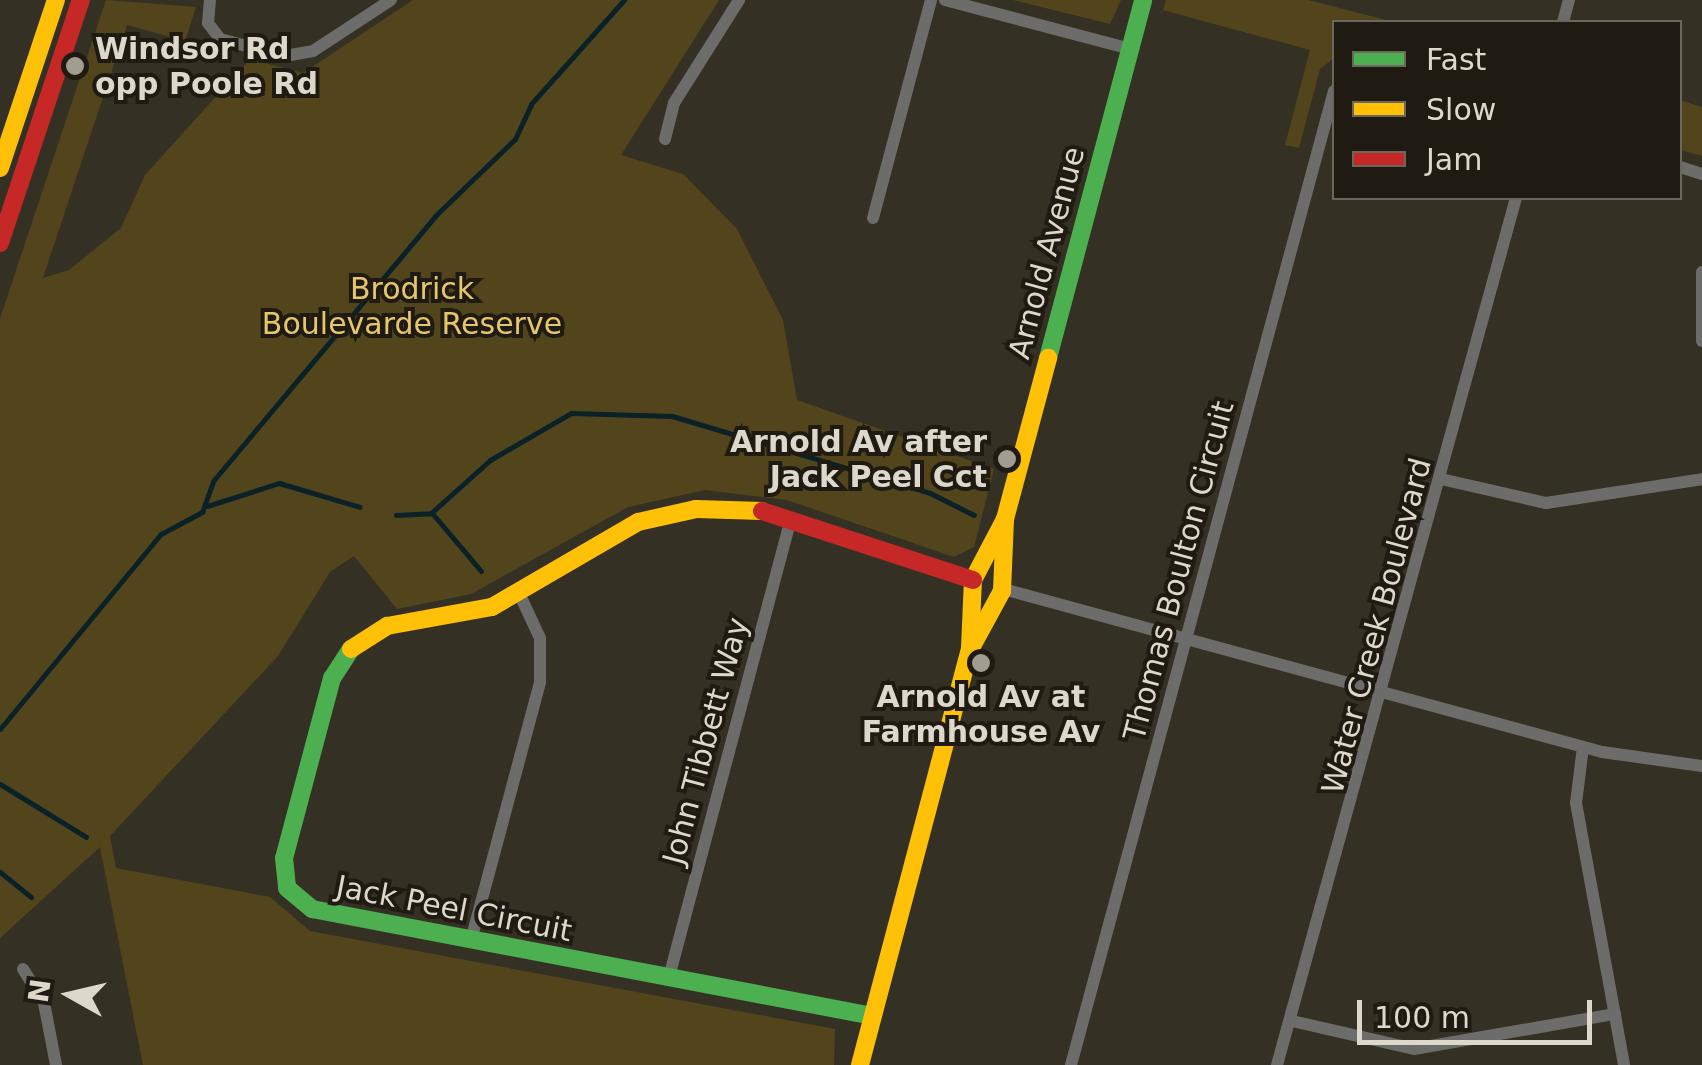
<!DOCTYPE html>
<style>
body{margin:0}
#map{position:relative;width:1702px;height:1065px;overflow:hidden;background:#353024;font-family:"DejaVu Sans",sans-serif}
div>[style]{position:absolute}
.green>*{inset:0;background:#52451c}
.stream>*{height:5px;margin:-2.5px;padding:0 2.5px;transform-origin:2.5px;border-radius:2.5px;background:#0b2128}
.street>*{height:12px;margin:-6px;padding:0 6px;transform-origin:6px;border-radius:6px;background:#6c6d6b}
.fast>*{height:18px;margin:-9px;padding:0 9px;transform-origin:9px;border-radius:9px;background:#4caf50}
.slow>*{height:18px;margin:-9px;padding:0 9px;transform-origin:9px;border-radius:9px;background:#ffc107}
.jam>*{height:18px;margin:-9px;padding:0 9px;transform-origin:9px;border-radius:9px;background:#c62828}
.dots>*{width:28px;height:28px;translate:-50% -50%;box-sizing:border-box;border:5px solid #1f1b12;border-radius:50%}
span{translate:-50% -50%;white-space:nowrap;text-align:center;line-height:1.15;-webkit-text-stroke:8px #1f1b12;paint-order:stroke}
.poi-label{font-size:30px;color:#ddd8cb;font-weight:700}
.left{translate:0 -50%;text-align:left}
.right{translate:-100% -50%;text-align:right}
.street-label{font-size:30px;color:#ddd8cb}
.park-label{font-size:30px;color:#e6c66b}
.legend{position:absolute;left:1332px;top:20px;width:350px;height:180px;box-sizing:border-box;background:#1f1b12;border:2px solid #6b675c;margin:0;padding:12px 18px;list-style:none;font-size:30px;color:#ddd8cb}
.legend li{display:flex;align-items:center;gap:20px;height:50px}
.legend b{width:50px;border:2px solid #6b675c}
.north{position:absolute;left:20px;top:945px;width:100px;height:100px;-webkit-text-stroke:8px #1f1b12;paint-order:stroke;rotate:278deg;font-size:28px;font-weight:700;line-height:40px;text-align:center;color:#ddd8cb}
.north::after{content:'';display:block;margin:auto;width:35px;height:45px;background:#ddd8cb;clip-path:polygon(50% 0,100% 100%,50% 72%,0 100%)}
.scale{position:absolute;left:1357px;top:1000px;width:235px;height:45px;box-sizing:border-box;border:5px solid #ddd8cb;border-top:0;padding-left:12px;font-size:30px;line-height:35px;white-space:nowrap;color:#ddd8cb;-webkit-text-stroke:8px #1f1b12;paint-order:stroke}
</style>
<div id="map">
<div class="green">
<i style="clip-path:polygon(106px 0,196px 7px,185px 41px,127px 25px,43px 278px,69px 270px,121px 228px,145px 175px,250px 59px,303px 73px,413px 0,719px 0,621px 155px,683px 174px,737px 229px,783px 320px,797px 400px,994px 469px,974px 547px,954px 557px,787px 500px,705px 490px,628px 507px,471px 594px,397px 609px,354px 556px,330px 572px,278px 656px,110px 836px,116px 868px,270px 897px,310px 931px,835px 1029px,834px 1065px,143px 1065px,100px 847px,0 938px,0 319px)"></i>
<i style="clip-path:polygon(1013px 0,1121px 0,1110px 24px)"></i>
<i style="clip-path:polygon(1166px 0,1308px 0,1394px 22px,1334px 22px,1334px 58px,1320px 69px,1299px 148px,1285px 145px,1310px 50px,1163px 10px)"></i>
<i style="clip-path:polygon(1680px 100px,1702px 107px,1702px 156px,1680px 150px)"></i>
</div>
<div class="stream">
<i style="left:207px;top:506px;width:76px;rotate:-17.7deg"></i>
<i style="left:279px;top:483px;width:84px;rotate:16.5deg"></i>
<i style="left:432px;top:513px;width:76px;rotate:49.8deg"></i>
<i style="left:396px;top:515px;width:35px;rotate:-3deg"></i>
<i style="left:431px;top:513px;width:79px;rotate:-41.9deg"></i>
<i style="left:490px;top:460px;width:94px;rotate:-30.1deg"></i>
<i style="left:571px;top:413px;width:101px;rotate:1.7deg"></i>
<i style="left:672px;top:416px;width:269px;rotate:16.6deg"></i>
<i style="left:930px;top:493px;width:49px;rotate:26.6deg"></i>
<i style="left:0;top:729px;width:253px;rotate:-50.5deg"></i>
<i style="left:161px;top:534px;width:47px;rotate:-28.2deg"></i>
<i style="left:202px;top:512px;width:33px;rotate:-70deg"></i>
<i style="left:213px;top:481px;width:346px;rotate:-50deg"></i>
<i style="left:435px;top:216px;width:111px;rotate:-43.9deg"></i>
<i style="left:515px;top:139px;width:38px;rotate:-65deg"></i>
<i style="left:531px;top:104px;width:140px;rotate:-48.2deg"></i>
<i style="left:0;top:784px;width:101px;rotate:31.6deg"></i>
<i style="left:0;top:872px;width:40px;rotate:39deg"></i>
</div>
<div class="street">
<i style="left:210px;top:0;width:23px;rotate:95deg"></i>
<i style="left:208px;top:23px;width:20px;rotate:53deg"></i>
<i style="left:220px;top:39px;width:67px;rotate:14.7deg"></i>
<i style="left:285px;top:56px;width:28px;rotate:-10deg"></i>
<i style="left:313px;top:51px;width:93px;rotate:-33.2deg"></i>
<i style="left:945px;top:0;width:191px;rotate:14.8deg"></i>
<i style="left:1563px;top:22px;width:23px;rotate:-75deg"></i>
<i style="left:665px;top:139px;width:37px;rotate:-76deg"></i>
<i style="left:674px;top:103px;width:122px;rotate:-57.7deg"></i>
<i style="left:1680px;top:167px;width:23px;rotate:18deg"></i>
<i style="left:873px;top:218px;width:226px;rotate:-75.1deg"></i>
<i style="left:1702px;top:272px;width:69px;rotate:90deg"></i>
<i style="left:1441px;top:479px;width:108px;rotate:12.9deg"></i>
<i style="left:1546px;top:503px;width:158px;rotate:-8.7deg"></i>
<i style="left:1003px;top:589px;width:621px;rotate:15.22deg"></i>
<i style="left:1602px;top:752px;width:101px;rotate:8deg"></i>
<i style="left:1583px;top:747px;width:56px;rotate:97.1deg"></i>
<i style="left:1576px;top:803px;width:266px;rotate:79.6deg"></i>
<i style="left:471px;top:940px;width:267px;rotate:-75deg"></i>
<i style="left:540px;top:682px;width:44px;rotate:-90deg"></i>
<i style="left:540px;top:638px;width:52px;rotate:-115.1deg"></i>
<i style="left:23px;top:969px;width:40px;rotate:58deg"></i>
<i style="left:44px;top:1003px;width:63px;rotate:79deg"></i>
<i style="left:669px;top:977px;width:475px;rotate:-75.1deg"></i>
<i style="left:1292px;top:1021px;width:125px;rotate:12.9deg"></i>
<i style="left:1414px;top:1049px;width:204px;rotate:-9.9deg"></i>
<i style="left:1071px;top:1065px;width:1009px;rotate:-74.89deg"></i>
<i style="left:1277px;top:1065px;width:899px;rotate:-74.59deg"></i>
</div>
<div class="fast">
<i style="left:1048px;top:358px;width:370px;rotate:-75.1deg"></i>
<i style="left:351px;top:649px;width:35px;rotate:123deg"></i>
<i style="left:332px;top:678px;width:186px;rotate:104.9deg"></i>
<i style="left:284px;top:858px;width:30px;rotate:84deg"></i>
<i style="left:287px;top:888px;width:33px;rotate:40deg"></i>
<i style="left:312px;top:909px;width:571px;rotate:10.8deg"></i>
</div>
<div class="slow">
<i style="left:0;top:168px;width:177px;rotate:-71.6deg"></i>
<i style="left:971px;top:648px;width:65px;rotate:-61.5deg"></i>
<i style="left:1002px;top:591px;width:72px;rotate:-87.6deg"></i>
<i style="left:351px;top:649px;width:43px;rotate:-32.6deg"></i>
<i style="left:387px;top:626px;width:107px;rotate:-10.3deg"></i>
<i style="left:492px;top:607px;width:169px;rotate:-30.2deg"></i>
<i style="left:638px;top:522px;width:59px;rotate:-12.6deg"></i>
<i style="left:696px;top:509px;width:66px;rotate:1.7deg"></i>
<i style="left:860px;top:1065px;width:431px;rotate:-75.2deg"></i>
<i style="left:970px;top:648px;width:68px;rotate:-87.5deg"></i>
<i style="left:973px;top:580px;width:69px;rotate:-62.3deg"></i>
<i style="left:1005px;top:519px;width:167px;rotate:-75deg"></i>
</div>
<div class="jam">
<i style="left:0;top:243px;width:256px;rotate:-71.6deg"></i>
<i style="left:762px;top:511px;width:222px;rotate:18.1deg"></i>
</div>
<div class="dots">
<i style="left:75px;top:66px;background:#a29d91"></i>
<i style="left:1007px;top:459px;background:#a29d91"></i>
<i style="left:981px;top:663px;background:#a29d91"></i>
</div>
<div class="poi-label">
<span class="left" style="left:95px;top:66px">Windsor Rd<br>opp Poole Rd</span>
<span class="right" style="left:987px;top:459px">Arnold Av after<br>Jack Peel Cct</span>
<span style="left:981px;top:714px">Arnold Av at<br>Farmhouse Av</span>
</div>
<div class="street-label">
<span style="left:1047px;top:253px;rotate:-75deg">Arnold Avenue</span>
<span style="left:1179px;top:571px;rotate:-75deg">Thomas Boulton Circuit</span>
<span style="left:1377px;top:626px;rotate:-75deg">Water Creek Boulevard</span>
<span style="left:706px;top:741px;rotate:-75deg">John Tibbett Way</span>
<span style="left:454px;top:909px;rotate:11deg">Jack Peel Circuit</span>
</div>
<div class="park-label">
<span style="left:412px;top:306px">Brodrick<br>Boulevarde Reserve</span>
</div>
<ul class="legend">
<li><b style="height:12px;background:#4caf50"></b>Fast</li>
<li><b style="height:12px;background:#ffc107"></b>Slow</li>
<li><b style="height:12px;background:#c62828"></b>Jam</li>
</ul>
<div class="north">N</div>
<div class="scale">100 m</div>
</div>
